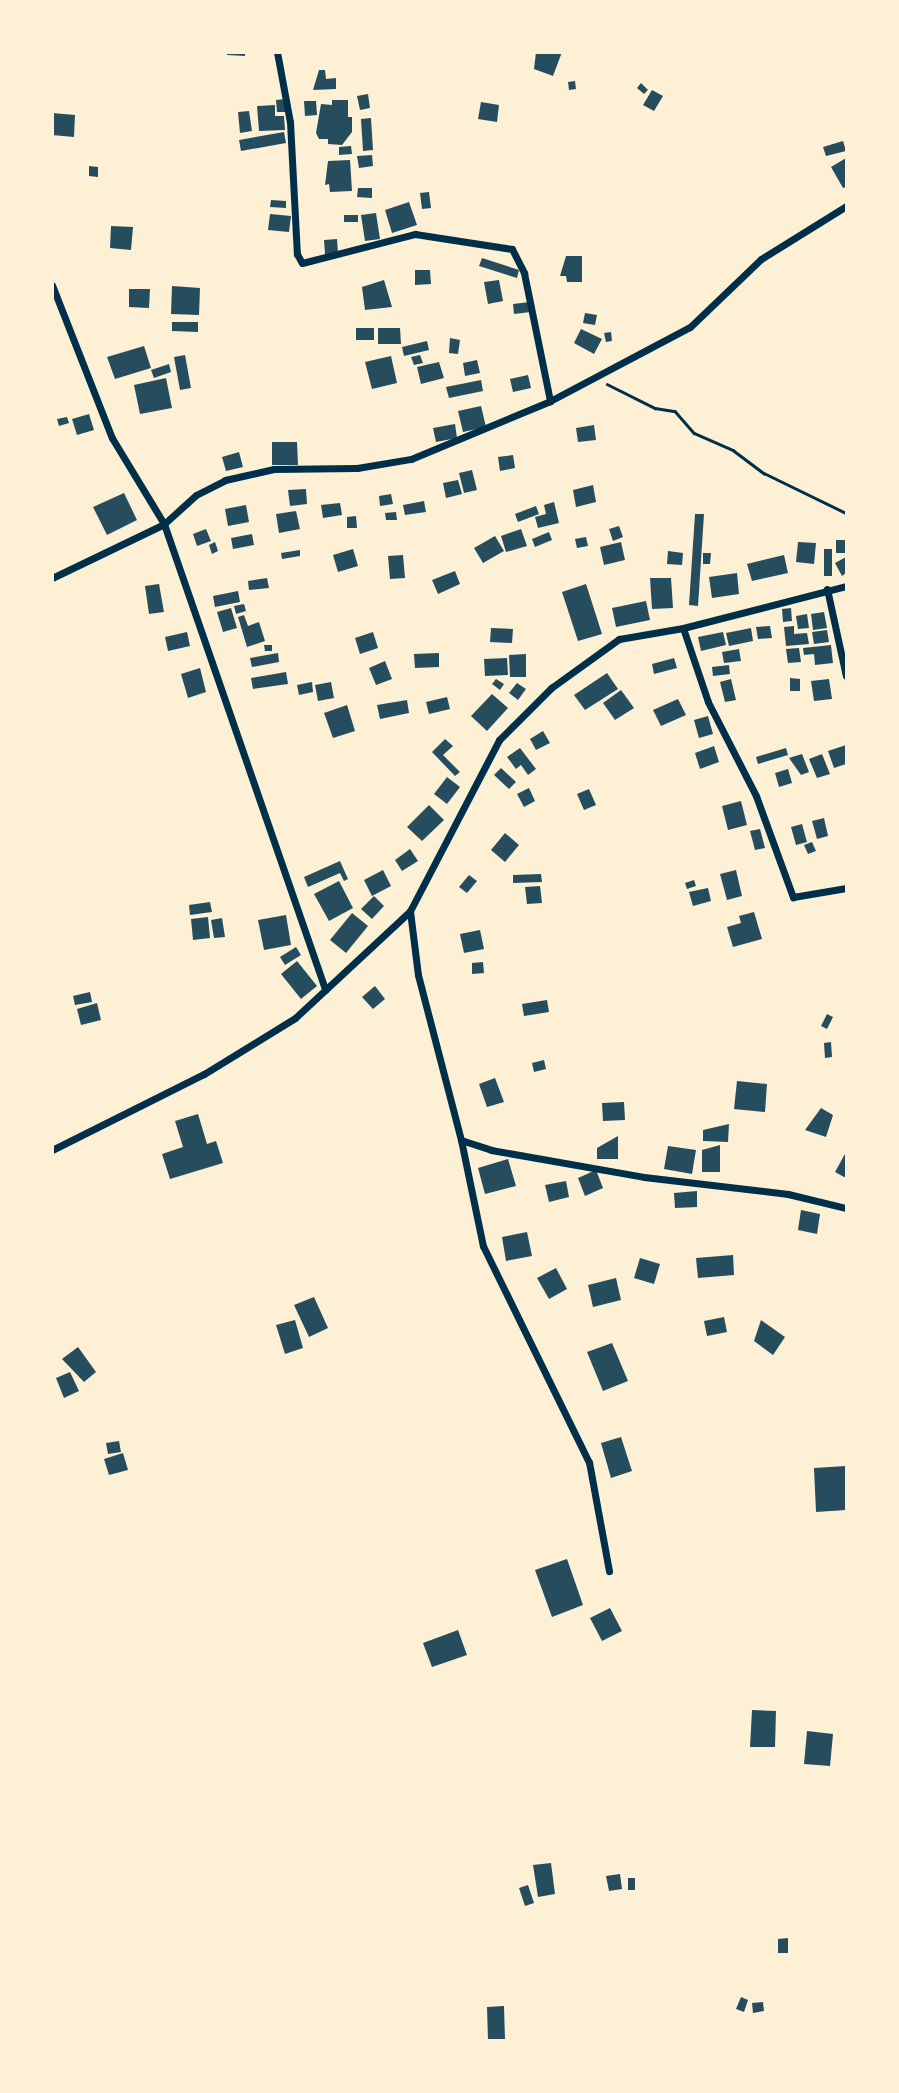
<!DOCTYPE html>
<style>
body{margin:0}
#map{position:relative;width:899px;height:2093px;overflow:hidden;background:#fdf0d5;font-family:Manrope,sans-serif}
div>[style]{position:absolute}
.building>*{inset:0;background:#264d5e}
.path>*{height:2.5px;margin:-1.25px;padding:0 1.25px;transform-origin:1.25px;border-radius:1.25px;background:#003049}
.minor>*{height:7px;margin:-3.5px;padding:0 3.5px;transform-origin:3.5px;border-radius:3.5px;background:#003049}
span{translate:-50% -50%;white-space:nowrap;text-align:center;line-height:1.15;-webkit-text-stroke:5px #fdf0d5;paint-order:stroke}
.frame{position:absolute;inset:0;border:54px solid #fdf0d5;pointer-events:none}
</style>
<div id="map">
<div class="building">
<i style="clip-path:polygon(227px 52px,245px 52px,245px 56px,227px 55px)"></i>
<i style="clip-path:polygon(536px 52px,562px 52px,553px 76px,534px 69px)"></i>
<i style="clip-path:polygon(319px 70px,325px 70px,326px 79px,336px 78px,336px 89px,313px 90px)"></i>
<i style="clip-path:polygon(575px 81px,576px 89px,569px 90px,568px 82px)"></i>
<i style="clip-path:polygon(641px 83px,648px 90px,644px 94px,637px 88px)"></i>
<i style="clip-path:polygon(652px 90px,663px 96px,654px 111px,643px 105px)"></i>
<i style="clip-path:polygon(368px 94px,370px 108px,360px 110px,357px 96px)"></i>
<i style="clip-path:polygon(285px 99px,286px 112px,277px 112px,276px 100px)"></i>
<i style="clip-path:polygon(332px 100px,348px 100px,348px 117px,352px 117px,352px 132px,342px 145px,328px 144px,328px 139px,319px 139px,316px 133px,321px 104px,332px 105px)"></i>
<i style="clip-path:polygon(304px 101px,316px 101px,317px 115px,305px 116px)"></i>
<i style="clip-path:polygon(481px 102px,499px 105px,497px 122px,478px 119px)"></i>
<i style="clip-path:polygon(275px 105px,275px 116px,284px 116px,285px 130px,259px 131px,257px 106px)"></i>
<i style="clip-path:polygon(249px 111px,252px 131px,240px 133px,238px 112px)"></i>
<i style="clip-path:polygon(52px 113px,75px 115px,74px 137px,52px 135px)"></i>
<i style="clip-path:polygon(371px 118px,373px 150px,363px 151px,361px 119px)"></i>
<i style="clip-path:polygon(284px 132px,286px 143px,241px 151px,239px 140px)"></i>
<i style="clip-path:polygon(843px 141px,846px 151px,826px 156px,823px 147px)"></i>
<i style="clip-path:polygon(351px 146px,352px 154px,339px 155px,339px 147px)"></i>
<i style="clip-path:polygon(372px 155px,373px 166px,359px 168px,357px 156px)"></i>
<i style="clip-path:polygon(846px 158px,846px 187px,843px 188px,831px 167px)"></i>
<i style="clip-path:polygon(350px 160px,352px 191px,330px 192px,329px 184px,325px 185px,328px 161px)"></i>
<i style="clip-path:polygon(89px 166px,98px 167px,98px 177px,89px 176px)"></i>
<i style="clip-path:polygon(358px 188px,372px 188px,372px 198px,357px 197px)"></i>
<i style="clip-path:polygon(429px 192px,431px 208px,422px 209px,420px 193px)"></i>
<i style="clip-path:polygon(271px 200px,286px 201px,286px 208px,270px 207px)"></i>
<i style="clip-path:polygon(409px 202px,417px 225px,392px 233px,385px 210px)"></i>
<i style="clip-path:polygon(376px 213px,380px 239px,365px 241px,361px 215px)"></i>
<i style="clip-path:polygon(270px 214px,291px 216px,289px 232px,268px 230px)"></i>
<i style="clip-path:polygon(344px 215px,358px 215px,358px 222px,344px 222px)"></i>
<i style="clip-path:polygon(111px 226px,133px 227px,131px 250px,110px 248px)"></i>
<i style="clip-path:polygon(337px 239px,338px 253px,325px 254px,324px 240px)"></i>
<i style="clip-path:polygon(566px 256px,582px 256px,582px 282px,567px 282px,566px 276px,560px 276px)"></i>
<i style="clip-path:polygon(482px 258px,519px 270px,517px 278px,479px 266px)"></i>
<i style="clip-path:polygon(415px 270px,430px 270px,431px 284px,415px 285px)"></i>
<i style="clip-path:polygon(384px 280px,392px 307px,365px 310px,362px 287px)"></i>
<i style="clip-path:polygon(499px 280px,503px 301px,488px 304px,484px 282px)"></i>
<i style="clip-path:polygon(172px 286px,200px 288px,199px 315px,171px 314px)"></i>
<i style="clip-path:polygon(129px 289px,150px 289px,149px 308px,129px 307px)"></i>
<i style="clip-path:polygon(530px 302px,531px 312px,514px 314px,513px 304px)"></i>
<i style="clip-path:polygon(585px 313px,597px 315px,595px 325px,583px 323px)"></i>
<i style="clip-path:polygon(172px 322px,198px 322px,198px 332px,172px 331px)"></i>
<i style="clip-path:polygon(356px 328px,374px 328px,374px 340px,356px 340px)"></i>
<i style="clip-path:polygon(378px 328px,400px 328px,401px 344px,378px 344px)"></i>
<i style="clip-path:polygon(581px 329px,602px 339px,594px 354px,574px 343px)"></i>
<i style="clip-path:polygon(611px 332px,612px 341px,606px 342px,604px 333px)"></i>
<i style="clip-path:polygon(450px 338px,460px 340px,458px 354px,449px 353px)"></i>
<i style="clip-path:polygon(427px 341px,429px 350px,404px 356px,402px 347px)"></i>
<i style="clip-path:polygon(144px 346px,151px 368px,115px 379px,107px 357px)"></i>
<i style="clip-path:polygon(185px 355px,191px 388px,180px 390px,174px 357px)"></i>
<i style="clip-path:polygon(420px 355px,423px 363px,414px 365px,411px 357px)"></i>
<i style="clip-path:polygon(391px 356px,397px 383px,372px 389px,365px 362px)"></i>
<i style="clip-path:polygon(477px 360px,480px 373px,465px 376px,463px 363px)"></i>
<i style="clip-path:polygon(439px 362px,444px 378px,421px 384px,417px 367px)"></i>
<i style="clip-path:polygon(169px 364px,171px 372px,154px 378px,151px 370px)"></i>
<i style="clip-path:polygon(528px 375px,531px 388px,513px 392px,510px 379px)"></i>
<i style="clip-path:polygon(166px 378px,172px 408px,140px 414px,134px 385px)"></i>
<i style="clip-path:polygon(481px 380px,483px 391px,449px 398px,446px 387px)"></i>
<i style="clip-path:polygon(481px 406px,486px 427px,463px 432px,458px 411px)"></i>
<i style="clip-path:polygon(89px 414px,94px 430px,77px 435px,72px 419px)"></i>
<i style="clip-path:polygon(67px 417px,69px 423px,59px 426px,57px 419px)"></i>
<i style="clip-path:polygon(455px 424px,457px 438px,436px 442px,433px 428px)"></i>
<i style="clip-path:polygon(594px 425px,596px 440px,578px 442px,576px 428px)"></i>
<i style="clip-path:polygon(272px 442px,297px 442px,298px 465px,272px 465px)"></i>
<i style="clip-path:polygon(239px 452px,243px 467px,226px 471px,222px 457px)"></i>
<i style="clip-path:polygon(513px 455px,515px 468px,500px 471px,498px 457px)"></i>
<i style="clip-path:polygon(472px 470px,477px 490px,464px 493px,459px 473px)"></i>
<i style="clip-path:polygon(458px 480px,462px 494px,446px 498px,443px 483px)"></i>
<i style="clip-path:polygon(593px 485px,596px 502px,576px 507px,573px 490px)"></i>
<i style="clip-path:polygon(306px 489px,307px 504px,290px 506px,288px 490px)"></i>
<i style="clip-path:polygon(124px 493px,137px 520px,107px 535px,93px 507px)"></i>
<i style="clip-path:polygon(391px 494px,393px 504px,380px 506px,379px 496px)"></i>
<i style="clip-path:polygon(424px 501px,426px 512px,405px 515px,403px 505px)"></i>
<i style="clip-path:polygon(554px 502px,559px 523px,538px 528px,535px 517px,546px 514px,544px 505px)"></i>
<i style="clip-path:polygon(340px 503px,342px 515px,323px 518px,321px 505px)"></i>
<i style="clip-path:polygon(246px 505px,249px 522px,228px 526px,225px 509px)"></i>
<i style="clip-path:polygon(536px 506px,539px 514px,518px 522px,515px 514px)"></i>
<i style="clip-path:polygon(296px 511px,300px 529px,279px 533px,276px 514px)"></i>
<i style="clip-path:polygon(396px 512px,397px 520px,386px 520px,385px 513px)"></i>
<i style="clip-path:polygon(695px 514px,704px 514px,698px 606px,689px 605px)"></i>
<i style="clip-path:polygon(356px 516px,357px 528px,347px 528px,347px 517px)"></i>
<i style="clip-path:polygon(619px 526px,623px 537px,613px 541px,609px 529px)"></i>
<i style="clip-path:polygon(206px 529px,211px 541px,197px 546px,193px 534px)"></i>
<i style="clip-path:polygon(521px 529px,527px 546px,506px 552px,501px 536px)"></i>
<i style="clip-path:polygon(549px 532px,552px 540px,535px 547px,532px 539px)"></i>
<i style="clip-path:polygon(252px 534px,254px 545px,233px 549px,231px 538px)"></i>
<i style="clip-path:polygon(495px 536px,504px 551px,483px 563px,474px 548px)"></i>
<i style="clip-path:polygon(586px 537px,588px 546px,577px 548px,575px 539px)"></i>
<i style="clip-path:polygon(836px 540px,846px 540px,846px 553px,836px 553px)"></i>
<i style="clip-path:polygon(215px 542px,218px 551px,212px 554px,209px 545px)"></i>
<i style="clip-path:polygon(621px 542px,625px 560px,604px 565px,600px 547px)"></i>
<i style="clip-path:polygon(798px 542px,816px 543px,814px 564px,796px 562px)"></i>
<i style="clip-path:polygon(353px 549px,358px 566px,338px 572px,333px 555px)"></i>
<i style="clip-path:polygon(824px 549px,832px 549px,832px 576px,824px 576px)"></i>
<i style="clip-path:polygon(300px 550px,300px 556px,282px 559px,281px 553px)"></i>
<i style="clip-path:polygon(668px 551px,683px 553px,682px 565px,667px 564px)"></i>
<i style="clip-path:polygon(703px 553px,711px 553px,710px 564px,703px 564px)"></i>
<i style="clip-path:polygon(403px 555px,405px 578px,390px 579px,388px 556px)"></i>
<i style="clip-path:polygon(784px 555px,788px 573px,752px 581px,747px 564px)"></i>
<i style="clip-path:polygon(846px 557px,846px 573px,842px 576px,835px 563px)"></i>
<i style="clip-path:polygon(455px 571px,460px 584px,438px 594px,432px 580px)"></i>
<i style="clip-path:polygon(737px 573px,739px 594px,712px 598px,709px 577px)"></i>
<i style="clip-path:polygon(267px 578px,269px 588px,249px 590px,248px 581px)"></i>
<i style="clip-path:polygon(650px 578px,671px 578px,673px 608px,652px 609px)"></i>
<i style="clip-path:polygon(159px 584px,164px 612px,149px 614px,145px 586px)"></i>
<i style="clip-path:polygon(586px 584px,602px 634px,578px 641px,562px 592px)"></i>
<i style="clip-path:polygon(238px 591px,240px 602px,215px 607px,213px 596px)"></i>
<i style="clip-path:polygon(646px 601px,650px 620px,616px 627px,612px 608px)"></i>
<i style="clip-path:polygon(244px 604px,246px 611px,236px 614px,234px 606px)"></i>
<i style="clip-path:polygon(231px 608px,237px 628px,223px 632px,217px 612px)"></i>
<i style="clip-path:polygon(791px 608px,792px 621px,783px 622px,782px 609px)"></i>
<i style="clip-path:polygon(824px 612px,827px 628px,813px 630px,811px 614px)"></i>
<i style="clip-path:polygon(807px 614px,809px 628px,798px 629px,796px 616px)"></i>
<i style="clip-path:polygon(244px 615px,248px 626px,259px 622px,265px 641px,247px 647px,238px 617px)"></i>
<i style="clip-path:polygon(770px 626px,772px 638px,758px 639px,756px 627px)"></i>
<i style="clip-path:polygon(794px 626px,794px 634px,807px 633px,809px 644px,786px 646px,784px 627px)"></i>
<i style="clip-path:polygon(491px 628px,513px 629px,512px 643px,490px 642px)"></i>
<i style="clip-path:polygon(751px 628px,753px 641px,729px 646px,726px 633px)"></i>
<i style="clip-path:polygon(827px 630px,829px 642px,814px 644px,812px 632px)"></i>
<i style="clip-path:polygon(187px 632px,190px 646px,168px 651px,165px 637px)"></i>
<i style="clip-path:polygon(373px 632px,378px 648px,360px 654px,355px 638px)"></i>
<i style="clip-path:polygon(723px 632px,726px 645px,701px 651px,698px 637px)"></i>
<i style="clip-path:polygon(264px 645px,272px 645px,272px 651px,265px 651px)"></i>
<i style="clip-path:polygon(831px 645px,833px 663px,815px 665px,814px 654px,804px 655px,803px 648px)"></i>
<i style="clip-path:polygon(799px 648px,801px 662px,788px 663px,786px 649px)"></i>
<i style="clip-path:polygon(739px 649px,741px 661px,724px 663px,722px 652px)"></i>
<i style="clip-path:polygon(278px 653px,279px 662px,252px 667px,250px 658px)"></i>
<i style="clip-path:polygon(439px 653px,439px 667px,415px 668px,414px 654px)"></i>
<i style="clip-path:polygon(526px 654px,526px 677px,510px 677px,509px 655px)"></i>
<i style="clip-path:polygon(507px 658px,508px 675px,485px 676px,484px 659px)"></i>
<i style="clip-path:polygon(674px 658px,677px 668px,654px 674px,652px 664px)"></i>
<i style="clip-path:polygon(385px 661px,392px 679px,376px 685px,369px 668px)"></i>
<i style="clip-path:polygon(729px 665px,730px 674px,713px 676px,712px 667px)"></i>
<i style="clip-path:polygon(200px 668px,206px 692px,188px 698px,181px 674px)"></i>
<i style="clip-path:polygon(286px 672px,288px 684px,253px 689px,251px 678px)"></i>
<i style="clip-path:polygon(607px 673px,618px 689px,585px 710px,574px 695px)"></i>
<i style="clip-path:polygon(790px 678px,800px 679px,800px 691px,790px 691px)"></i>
<i style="clip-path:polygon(496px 679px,504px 684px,500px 690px,492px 684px)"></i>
<i style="clip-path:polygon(731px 679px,736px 700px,725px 702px,720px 682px)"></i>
<i style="clip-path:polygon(829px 679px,832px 699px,814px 701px,811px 681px)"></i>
<i style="clip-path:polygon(312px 682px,313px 692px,299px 695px,297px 685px)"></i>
<i style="clip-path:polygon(331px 682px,334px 698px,318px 701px,315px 685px)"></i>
<i style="clip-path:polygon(517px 683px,526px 689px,518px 700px,509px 693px)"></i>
<i style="clip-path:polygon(621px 690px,634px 708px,615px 720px,603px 703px)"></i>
<i style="clip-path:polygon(492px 694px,508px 708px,487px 731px,471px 716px)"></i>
<i style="clip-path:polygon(447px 697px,450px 709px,429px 714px,426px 702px)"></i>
<i style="clip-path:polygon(678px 699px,686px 715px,661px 726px,653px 710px)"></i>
<i style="clip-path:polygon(407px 700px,409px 713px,380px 719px,377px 705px)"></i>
<i style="clip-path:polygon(347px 705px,355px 731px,333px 738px,324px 713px)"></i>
<i style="clip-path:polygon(708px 716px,713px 734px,699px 738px,694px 720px)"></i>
<i style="clip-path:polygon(543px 731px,550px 743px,536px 750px,530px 739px)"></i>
<i style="clip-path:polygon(445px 739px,453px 746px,443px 755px,460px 772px,455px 776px,432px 752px)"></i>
<i style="clip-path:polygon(846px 745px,846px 764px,834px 768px,828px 751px)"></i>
<i style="clip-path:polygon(714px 746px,719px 762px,700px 769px,695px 753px)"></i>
<i style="clip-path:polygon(520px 748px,536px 769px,528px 775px,521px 765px,516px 769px,507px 757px)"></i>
<i style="clip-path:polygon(786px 748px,788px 755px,758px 764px,756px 757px)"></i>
<i style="clip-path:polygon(802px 754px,809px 772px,801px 775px,789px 758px)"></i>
<i style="clip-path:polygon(822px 754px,830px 774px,817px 778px,809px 759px)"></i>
<i style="clip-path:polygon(501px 768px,516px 782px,509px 789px,494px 775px)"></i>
<i style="clip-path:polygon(788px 769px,792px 783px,779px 787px,775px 773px)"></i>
<i style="clip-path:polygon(447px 777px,460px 787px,447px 804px,434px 794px)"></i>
<i style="clip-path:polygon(529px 788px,535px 801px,524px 807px,517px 794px)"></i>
<i style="clip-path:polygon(589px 789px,596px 805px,584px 810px,577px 794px)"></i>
<i style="clip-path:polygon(741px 801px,747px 825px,728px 830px,722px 806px)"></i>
<i style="clip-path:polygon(429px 805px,444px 820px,422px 841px,407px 827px)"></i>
<i style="clip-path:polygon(824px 818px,828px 836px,817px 839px,812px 821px)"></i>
<i style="clip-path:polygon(802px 824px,807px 842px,796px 845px,791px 827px)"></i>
<i style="clip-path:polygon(760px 829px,765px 848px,755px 850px,750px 831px)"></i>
<i style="clip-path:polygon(505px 833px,519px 845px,505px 862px,491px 850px)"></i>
<i style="clip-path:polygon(812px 842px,816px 851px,808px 854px,804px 845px)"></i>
<i style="clip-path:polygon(410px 849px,418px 861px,402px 871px,395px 860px)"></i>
<i style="clip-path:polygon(340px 861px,348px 879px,344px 881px,340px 873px,308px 887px,304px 877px)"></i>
<i style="clip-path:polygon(383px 870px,391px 886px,372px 896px,364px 880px)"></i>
<i style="clip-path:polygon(736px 870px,742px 896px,727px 900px,720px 874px)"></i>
<i style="clip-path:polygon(541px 874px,542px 882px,513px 883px,513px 875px)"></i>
<i style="clip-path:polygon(469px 875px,477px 881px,467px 893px,459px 887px)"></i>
<i style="clip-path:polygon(694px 880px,696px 886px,687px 889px,685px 883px)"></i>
<i style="clip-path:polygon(339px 881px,353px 908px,329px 921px,314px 894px)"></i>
<i style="clip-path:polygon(540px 886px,542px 903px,527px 904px,525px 887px)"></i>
<i style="clip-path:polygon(708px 888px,711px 901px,693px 906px,689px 892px)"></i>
<i style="clip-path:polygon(374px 896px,384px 906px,372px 919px,361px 909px)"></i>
<i style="clip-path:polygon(210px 902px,212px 912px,190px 915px,189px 905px)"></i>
<i style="clip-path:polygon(754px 912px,762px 939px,733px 947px,727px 927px,741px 923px,739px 916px)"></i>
<i style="clip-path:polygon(352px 913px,368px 926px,346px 953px,330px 940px)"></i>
<i style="clip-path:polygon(286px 915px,291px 945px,264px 950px,258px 920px)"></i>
<i style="clip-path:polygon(208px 917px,210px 938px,193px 940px,191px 919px)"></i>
<i style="clip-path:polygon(222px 918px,225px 937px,214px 938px,211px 920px)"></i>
<i style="clip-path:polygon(480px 930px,484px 949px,464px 953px,460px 934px)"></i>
<i style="clip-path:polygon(296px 947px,301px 955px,285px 965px,280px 957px)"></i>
<i style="clip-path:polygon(297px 961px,317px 986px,301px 999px,281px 974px)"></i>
<i style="clip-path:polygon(483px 962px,484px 973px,472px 974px,472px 963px)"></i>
<i style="clip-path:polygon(375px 986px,385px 999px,373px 1009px,362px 997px)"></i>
<i style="clip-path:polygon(90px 992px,92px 1002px,75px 1005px,73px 996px)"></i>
<i style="clip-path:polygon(547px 1000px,549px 1012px,524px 1016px,522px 1004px)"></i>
<i style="clip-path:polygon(97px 1003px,101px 1020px,81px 1025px,77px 1009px)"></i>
<i style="clip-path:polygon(827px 1014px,833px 1017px,827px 1029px,821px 1026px)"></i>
<i style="clip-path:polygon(831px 1042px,832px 1057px,825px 1058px,824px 1043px)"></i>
<i style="clip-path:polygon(544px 1060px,546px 1069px,534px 1072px,532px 1063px)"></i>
<i style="clip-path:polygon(495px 1078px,504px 1102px,487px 1107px,479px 1084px)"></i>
<i style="clip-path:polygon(737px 1081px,767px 1084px,765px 1112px,734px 1109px)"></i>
<i style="clip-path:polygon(624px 1102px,625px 1120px,603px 1121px,602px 1103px)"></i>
<i style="clip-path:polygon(821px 1108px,833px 1115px,826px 1137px,805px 1130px)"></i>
<i style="clip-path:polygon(198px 1114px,207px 1144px,216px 1141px,223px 1163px,170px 1179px,162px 1154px,183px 1147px,175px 1121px)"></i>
<i style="clip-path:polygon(729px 1124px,728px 1142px,703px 1141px,703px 1130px)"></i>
<i style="clip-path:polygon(618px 1136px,618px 1159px,597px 1159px,597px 1148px)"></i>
<i style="clip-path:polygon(720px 1145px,720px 1172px,702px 1172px,702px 1150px)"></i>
<i style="clip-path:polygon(668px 1146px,696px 1150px,692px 1174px,664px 1169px)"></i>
<i style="clip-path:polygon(846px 1152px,846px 1178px,835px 1172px)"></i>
<i style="clip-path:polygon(508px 1159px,516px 1186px,485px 1194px,478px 1168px)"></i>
<i style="clip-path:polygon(596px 1170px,603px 1188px,585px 1196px,578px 1178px)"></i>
<i style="clip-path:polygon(566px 1181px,569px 1197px,549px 1202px,545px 1185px)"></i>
<i style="clip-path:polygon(697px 1191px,697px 1207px,675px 1208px,674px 1193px)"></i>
<i style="clip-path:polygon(801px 1210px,820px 1214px,817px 1234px,798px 1230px)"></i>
<i style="clip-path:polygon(527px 1232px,532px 1256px,506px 1261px,502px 1237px)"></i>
<i style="clip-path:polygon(733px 1255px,734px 1275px,698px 1278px,696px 1258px)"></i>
<i style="clip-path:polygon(640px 1258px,660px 1264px,654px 1284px,634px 1278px)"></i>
<i style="clip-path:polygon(556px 1268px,567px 1289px,549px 1299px,537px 1278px)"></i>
<i style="clip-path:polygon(616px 1278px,621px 1300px,593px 1307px,588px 1285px)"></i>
<i style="clip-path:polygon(314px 1297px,328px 1328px,309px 1337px,294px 1305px)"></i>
<i style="clip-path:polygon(724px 1317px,727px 1332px,707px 1336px,704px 1321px)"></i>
<i style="clip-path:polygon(295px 1320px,303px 1348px,285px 1354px,276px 1325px)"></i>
<i style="clip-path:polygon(761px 1320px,785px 1337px,773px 1355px,754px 1341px)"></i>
<i style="clip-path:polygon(612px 1343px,628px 1381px,603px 1391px,587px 1352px)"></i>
<i style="clip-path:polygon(78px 1347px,96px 1372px,84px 1382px,62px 1359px)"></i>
<i style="clip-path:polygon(70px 1372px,79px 1391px,64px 1398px,56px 1378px)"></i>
<i style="clip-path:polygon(621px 1437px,632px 1471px,611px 1478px,601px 1443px)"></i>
<i style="clip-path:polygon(119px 1441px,121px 1452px,108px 1454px,106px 1443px)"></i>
<i style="clip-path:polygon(123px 1453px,128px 1470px,109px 1475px,104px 1459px)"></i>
<i style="clip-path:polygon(846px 1466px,846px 1510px,816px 1512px,814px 1468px)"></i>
<i style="clip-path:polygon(567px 1559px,583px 1605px,552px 1617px,535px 1570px)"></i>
<i style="clip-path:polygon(610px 1608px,622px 1631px,602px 1641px,590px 1618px)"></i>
<i style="clip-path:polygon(458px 1630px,467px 1655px,432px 1667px,423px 1643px)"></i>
<i style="clip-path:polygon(752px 1710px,776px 1711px,775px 1747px,750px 1747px)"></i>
<i style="clip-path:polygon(807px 1731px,833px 1734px,830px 1766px,804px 1764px)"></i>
<i style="clip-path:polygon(551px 1863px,555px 1894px,538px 1897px,533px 1865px)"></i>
<i style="clip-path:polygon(620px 1874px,622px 1889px,609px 1891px,606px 1876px)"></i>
<i style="clip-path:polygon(628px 1878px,635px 1878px,635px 1890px,628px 1890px)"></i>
<i style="clip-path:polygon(528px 1885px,534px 1903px,525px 1906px,519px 1888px)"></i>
<i style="clip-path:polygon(788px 1938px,788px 1953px,778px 1953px,778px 1939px)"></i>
<i style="clip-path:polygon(741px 1997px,748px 2000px,744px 2012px,736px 2009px)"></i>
<i style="clip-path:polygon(763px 2002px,764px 2011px,753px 2013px,752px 2003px)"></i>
<i style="clip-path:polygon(504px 2006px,505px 2040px,488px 2040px,487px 2007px)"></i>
</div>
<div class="path">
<i style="left:607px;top:384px;width:54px;rotate:26.6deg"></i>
<i style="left:655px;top:408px;width:20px;rotate:9deg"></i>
<i style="left:675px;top:411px;width:29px;rotate:49deg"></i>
<i style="left:694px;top:433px;width:43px;rotate:23.6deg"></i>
<i style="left:733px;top:450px;width:39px;rotate:37deg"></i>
<i style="left:764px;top:473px;width:91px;rotate:26deg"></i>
</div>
<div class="minor">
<i style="left:277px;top:52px;width:71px;rotate:79.5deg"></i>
<i style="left:290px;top:122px;width:132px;rotate:87deg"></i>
<i style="left:297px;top:254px;width:10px;rotate:61deg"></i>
<i style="left:302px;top:263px;width:117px;rotate:-14.4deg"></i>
<i style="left:415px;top:234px;width:98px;rotate:8.8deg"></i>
<i style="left:512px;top:249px;width:27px;rotate:63deg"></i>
<i style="left:524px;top:273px;width:131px;rotate:78.5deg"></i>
<i style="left:52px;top:285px;width:164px;rotate:68.6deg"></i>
<i style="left:112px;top:438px;width:100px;rotate:58.8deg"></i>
<i style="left:164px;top:524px;width:493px;rotate:70.9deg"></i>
<i style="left:52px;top:578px;width:124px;rotate:-25.7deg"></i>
<i style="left:164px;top:524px;width:43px;rotate:-42.2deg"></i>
<i style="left:196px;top:495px;width:33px;rotate:-27deg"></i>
<i style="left:225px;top:480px;width:50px;rotate:-12.7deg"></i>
<i style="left:274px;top:469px;width:83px;rotate:-0.7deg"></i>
<i style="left:357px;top:468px;width:55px;rotate:-9.5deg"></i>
<i style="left:411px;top:459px;width:151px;rotate:-22.6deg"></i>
<i style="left:550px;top:401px;width:158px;rotate:-27.9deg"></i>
<i style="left:690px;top:327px;width:98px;rotate:-43.8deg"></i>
<i style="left:761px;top:259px;width:100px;rotate:-31.9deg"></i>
<i style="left:827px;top:589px;width:89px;rotate:77.7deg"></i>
<i style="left:683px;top:628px;width:78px;rotate:71.3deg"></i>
<i style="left:708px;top:702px;width:106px;rotate:62.9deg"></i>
<i style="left:756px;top:796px;width:108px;rotate:69.9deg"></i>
<i style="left:793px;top:897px;width:54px;rotate:-9.6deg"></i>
<i style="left:410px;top:911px;width:64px;rotate:82.9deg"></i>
<i style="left:418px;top:975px;width:171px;rotate:75.4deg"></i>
<i style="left:461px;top:1140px;width:32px;rotate:18deg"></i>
<i style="left:491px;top:1150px;width:155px;rotate:10deg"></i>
<i style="left:644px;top:1177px;width:145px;rotate:6.7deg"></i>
<i style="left:788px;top:1194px;width:60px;rotate:13.6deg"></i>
<i style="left:461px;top:1140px;width:108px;rotate:78.3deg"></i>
<i style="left:483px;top:1246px;width:241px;rotate:63.9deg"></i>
<i style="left:589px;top:1462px;width:111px;rotate:79.6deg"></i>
<i style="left:52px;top:1150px;width:170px;rotate:-26.6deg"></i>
<i style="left:204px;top:1074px;width:107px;rotate:-31.6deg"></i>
<i style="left:295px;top:1018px;width:157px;rotate:-42.9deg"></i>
<i style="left:410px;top:911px;width:193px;rotate:-62.5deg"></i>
<i style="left:499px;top:740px;width:74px;rotate:-45deg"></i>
<i style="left:551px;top:688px;width:84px;rotate:-35.8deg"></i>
<i style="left:619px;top:639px;width:65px;rotate:-9.8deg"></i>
<i style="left:683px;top:628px;width:168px;rotate:-14.4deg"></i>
</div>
<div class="frame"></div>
</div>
